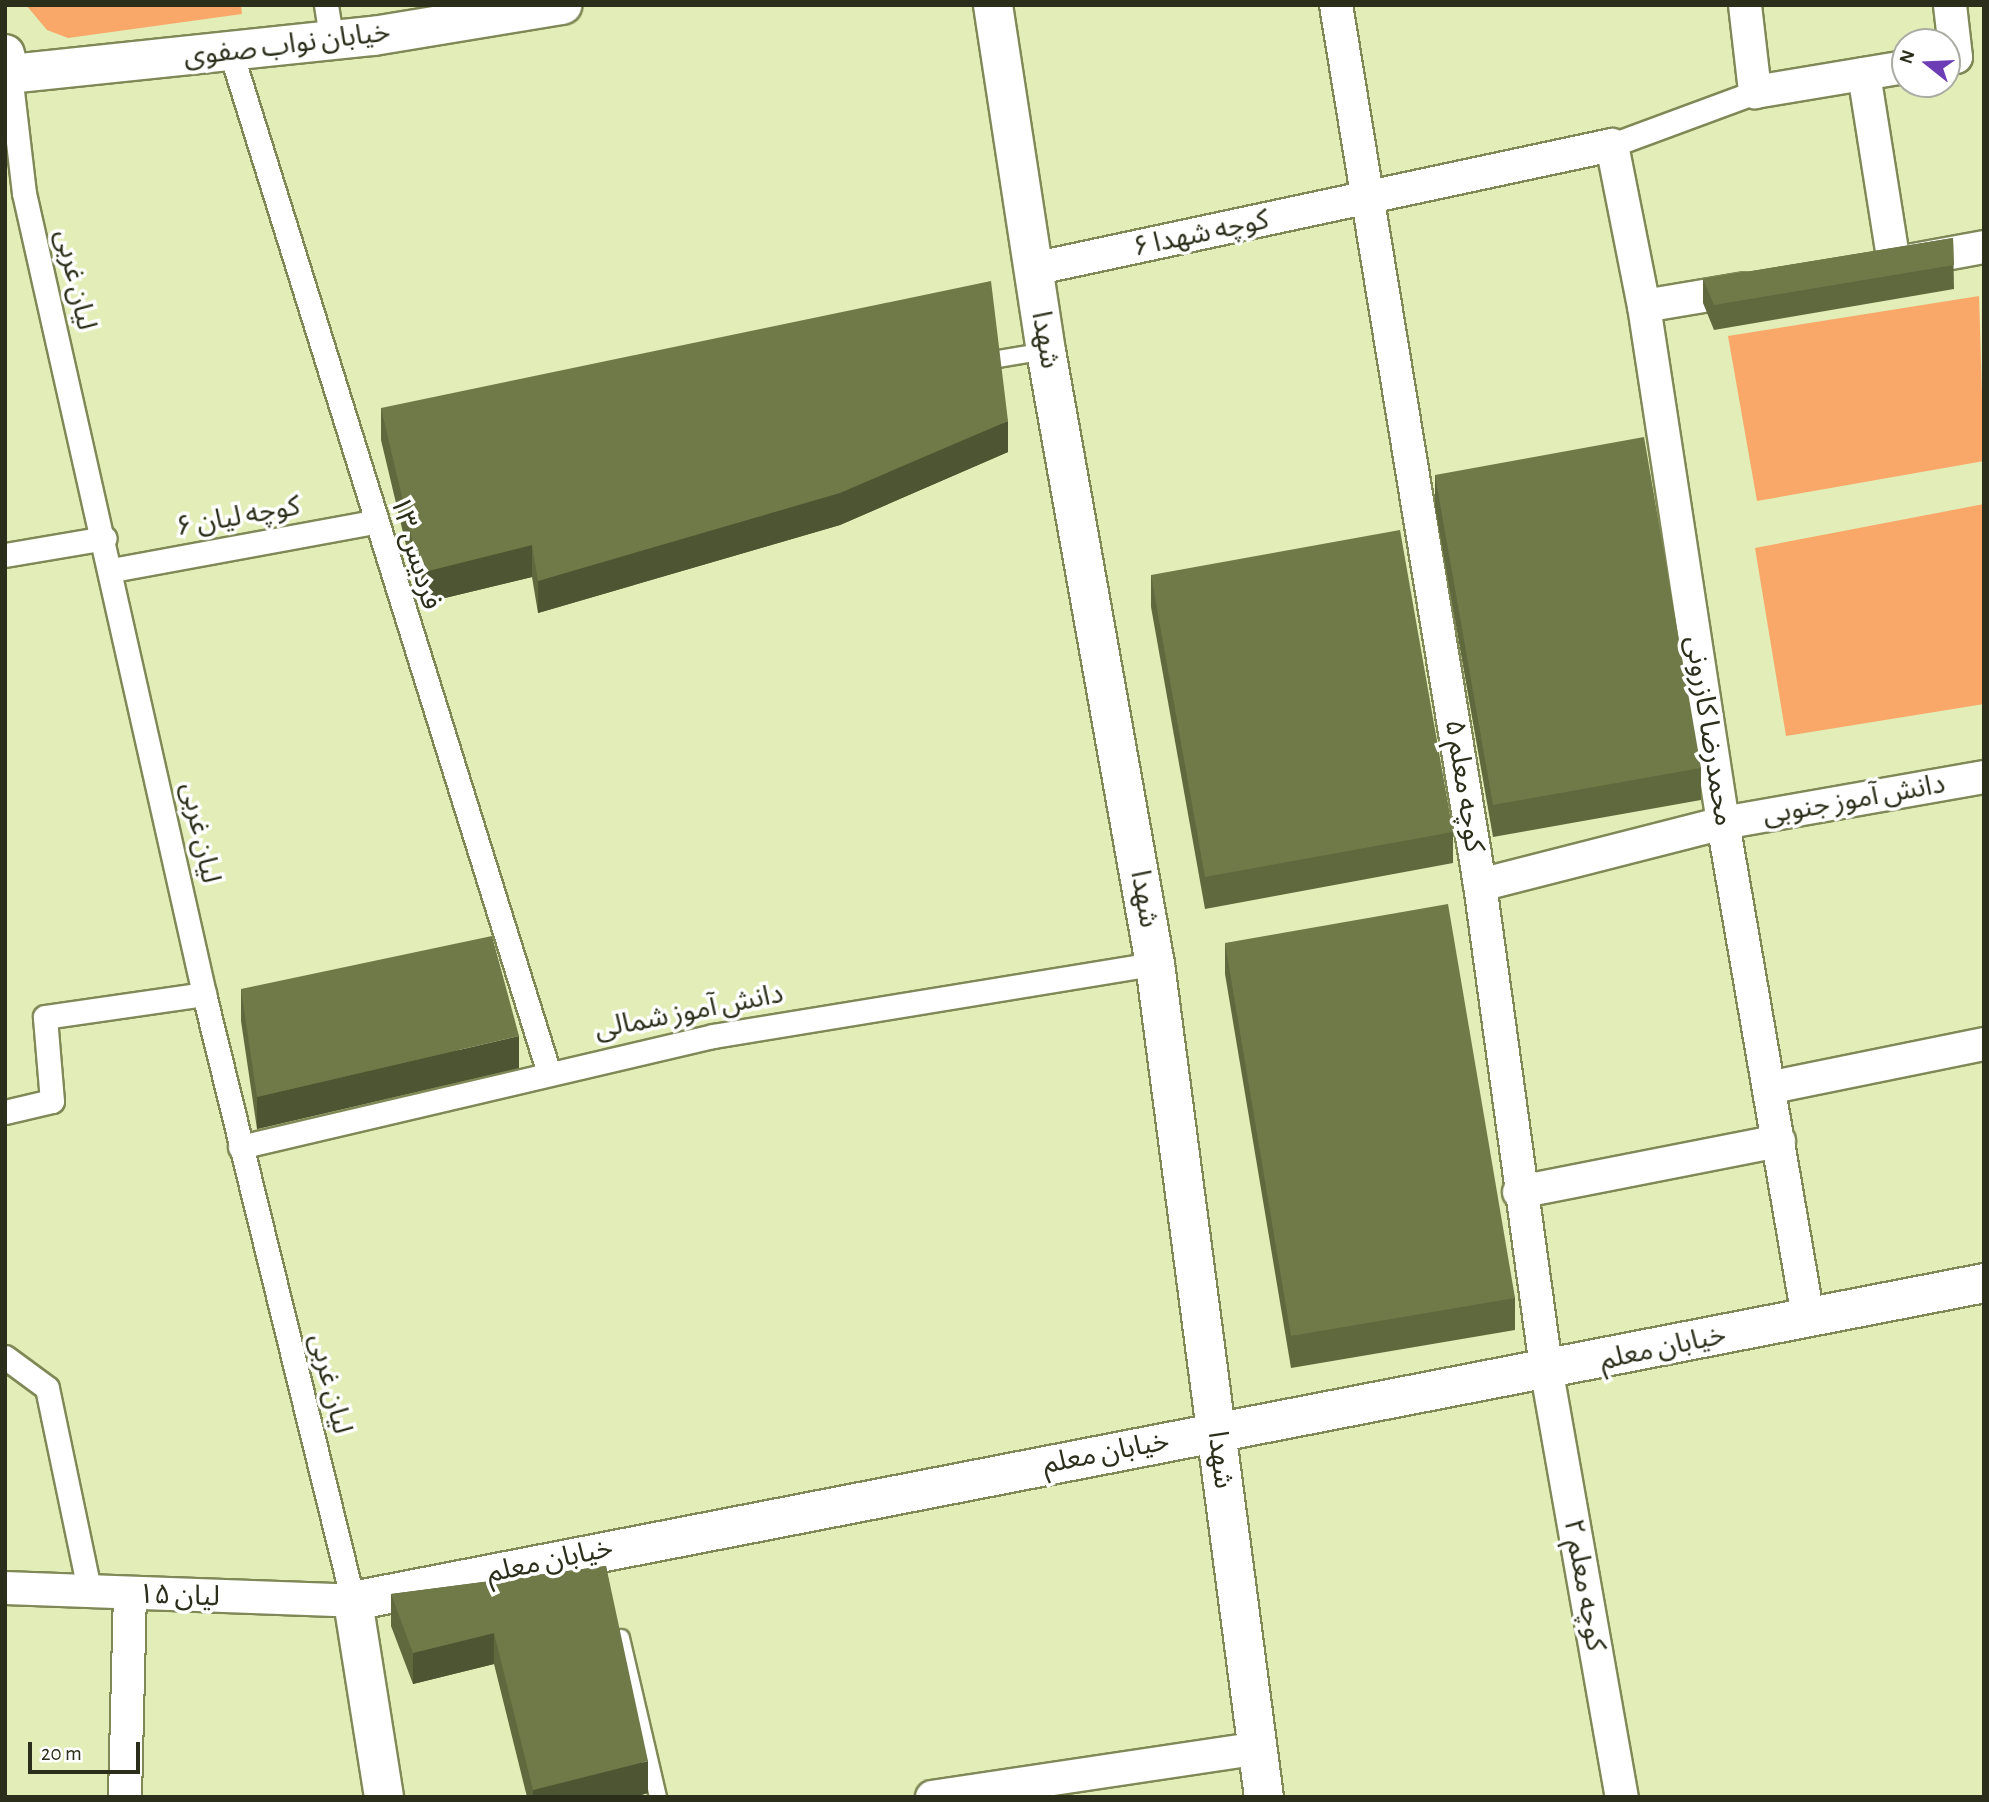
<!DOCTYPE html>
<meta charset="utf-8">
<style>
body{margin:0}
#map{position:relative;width:1989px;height:1802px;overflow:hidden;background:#e2edb7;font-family:"Alegreya Sans","Noto Sans Arabic",sans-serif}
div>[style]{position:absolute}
.green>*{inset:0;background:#f9a86a}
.roads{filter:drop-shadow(2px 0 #7f8856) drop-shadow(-2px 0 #7f8856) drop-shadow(0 2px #7f8856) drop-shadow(0 -2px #7f8856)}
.service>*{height:16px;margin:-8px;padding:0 8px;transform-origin:8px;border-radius:8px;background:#fff}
.pedestrian>*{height:23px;margin:-11.5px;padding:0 11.5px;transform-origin:11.5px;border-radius:11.5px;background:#fff}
.minor>*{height:32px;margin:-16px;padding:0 16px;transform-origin:16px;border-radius:16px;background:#fff}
.tertiary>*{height:38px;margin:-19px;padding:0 19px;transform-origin:19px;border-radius:19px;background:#fff}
.wall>*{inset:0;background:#60683e}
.shaded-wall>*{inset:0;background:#4e5532}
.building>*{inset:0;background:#707948}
span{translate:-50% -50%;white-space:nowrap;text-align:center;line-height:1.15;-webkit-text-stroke:7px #fff;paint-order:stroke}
.street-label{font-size:28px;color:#2b2e1a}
.frame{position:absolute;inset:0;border:7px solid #2b2e1a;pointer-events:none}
.north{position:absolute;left:1891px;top:28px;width:70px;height:70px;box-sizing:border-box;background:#fff;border:2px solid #aaaba3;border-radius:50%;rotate:288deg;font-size:19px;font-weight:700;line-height:28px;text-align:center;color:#2b2e1a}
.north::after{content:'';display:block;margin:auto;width:24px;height:32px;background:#6c3db5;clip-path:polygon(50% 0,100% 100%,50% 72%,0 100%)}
.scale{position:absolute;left:28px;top:1742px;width:112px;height:32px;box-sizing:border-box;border:4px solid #2b2e1a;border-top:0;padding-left:9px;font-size:21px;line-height:24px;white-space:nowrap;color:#2b2e1a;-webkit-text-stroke:5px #fff;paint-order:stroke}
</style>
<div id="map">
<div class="green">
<i style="clip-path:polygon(26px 5px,241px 5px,242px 14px,68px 38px,47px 30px)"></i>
<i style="clip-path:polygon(1979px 296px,1984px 461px,1757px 501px,1728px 336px)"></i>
<i style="clip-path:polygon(1984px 504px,1984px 704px,1786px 736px,1755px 548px)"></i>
</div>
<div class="roads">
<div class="service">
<i style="left:980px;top:362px;width:67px;rotate:-9.5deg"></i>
<i style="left:621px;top:1638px;width:163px;rotate:76.9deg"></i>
</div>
<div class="pedestrian">
<i style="left:326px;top:5px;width:36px;rotate:81deg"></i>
<i style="left:231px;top:53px;width:1065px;rotate:72.69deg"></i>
<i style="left:10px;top:74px;width:120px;rotate:83.3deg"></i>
<i style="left:24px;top:193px;width:821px;rotate:77.33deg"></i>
<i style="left:204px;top:994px;width:625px;rotate:76.21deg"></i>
<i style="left:1612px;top:145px;width:153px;rotate:-20.3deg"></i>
<i style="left:5px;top:555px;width:101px;rotate:-9.6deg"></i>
<i style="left:112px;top:570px;width:266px;rotate:-10.4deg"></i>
<i style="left:5px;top:1112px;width:48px;rotate:-13.2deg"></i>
<i style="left:52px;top:1101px;width:84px;rotate:-94.8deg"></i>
<i style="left:45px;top:1017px;width:161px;rotate:-8.2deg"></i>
<i style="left:240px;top:1147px;width:486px;rotate:-13.2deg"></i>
<i style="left:713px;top:1036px;width:448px;rotate:-9.3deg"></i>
<i style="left:5px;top:1357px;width:52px;rotate:36.4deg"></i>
<i style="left:47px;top:1388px;width:209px;rotate:78.2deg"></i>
</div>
<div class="minor">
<i style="left:1336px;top:5px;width:892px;rotate:80.71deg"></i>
<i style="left:1480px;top:885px;width:493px;rotate:82.2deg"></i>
<i style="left:1547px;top:1373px;width:431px;rotate:80deg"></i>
<i style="left:1745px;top:5px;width:88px;rotate:83.4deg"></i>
<i style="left:1755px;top:92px;width:152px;rotate:-9.5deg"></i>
<i style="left:1947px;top:59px;width:9px;rotate:-13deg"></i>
<i style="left:1956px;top:57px;width:52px;rotate:-96.6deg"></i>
<i style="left:1864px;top:74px;width:191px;rotate:81deg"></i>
<i style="left:1913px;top:260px;width:72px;rotate:-10.4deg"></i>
<i style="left:1033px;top:269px;width:592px;rotate:-12.09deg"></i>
<i style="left:1612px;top:145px;width:164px;rotate:78.8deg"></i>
<i style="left:1644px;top:306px;width:523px;rotate:81.31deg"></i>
<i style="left:1723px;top:823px;width:501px;rotate:80.24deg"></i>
<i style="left:1644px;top:306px;width:101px;rotate:-9.6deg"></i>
<i style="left:1480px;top:885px;width:251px;rotate:-14.3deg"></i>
<i style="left:1723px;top:823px;width:265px;rotate:-10deg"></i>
<i style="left:1773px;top:1087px;width:215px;rotate:-11.5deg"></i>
<i style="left:1519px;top:1192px;width:265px;rotate:-11.1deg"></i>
<i style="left:5px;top:1588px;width:348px;rotate:2.1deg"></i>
<i style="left:125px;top:1797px;width:203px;rotate:-88.6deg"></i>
<i style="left:932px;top:1797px;width:330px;rotate:-8.5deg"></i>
</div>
<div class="tertiary">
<i style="left:993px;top:5px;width:350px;rotate:81.3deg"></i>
<i style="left:1046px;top:351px;width:623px;rotate:79.92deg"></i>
<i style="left:1155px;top:964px;width:840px;rotate:82.55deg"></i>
<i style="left:5px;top:54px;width:21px;rotate:76deg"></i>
<i style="left:10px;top:74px;width:366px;rotate:-6deg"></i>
<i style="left:374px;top:36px;width:191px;rotate:-9.4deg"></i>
<i style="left:384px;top:1797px;width:198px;rotate:-99deg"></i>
<i style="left:353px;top:1601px;width:1662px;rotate:-11.03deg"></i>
</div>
</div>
<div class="wall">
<i style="clip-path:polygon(1953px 238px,1954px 289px,1714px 330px,1703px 303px,1703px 279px)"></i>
<i style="clip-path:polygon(381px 408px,1008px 452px,840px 525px,538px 613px,532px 577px,420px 604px,381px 440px)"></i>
<i style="clip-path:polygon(1435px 475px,1701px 768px,1701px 800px,1493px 837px,1435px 506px)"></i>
<i style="clip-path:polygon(1151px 575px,1453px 832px,1453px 863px,1205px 909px,1151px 607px)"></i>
<i style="clip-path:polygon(1225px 943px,1515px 1298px,1515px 1330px,1291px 1368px,1225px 974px)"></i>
<i style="clip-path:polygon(241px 989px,519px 1068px,257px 1129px,241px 1021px)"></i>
<i style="clip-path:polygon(606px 1566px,648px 1793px,634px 1797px,527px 1797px,494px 1664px,413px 1684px,391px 1626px,391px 1594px)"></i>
</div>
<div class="shaded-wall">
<i style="clip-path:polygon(1008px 421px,1008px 452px,840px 525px,538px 613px,538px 581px)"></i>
<i style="clip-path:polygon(532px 545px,532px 577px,420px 604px,420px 573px)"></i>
<i style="clip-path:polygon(519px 1036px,519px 1068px,257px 1129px,257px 1097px)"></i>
<i style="clip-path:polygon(494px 1633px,494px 1664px,413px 1684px,413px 1653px)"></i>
<i style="clip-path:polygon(648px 1761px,648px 1793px,634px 1797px,533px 1797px,533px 1790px)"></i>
</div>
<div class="building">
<i style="clip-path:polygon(1953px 238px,1954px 265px,1714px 305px,1703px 279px)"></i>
<i style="clip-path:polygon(991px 281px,1008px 421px,840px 493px,538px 581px,532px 545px,420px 573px,381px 408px)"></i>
<i style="clip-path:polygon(1644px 437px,1701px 768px,1493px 805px,1435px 475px)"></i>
<i style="clip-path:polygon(1400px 530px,1453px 832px,1205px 877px,1151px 575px)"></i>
<i style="clip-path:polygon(1448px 904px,1515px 1298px,1291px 1336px,1225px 943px)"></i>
<i style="clip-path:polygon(492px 936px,519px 1036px,257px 1097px,241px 989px)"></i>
<i style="clip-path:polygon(606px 1566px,648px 1761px,533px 1790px,494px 1633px,413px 1653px,391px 1594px)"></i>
</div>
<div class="street-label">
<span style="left:287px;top:45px;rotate:-7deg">خیابان نواب صفوی</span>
<span style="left:1201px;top:234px;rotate:-12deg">کوچه شهدا ۶</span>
<span style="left:75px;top:280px;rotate:77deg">لیان غربی</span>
<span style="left:1045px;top:340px;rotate:80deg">شهدا</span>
<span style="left:238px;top:517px;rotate:-10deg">کوچه لیان ۶</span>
<span style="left:415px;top:553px;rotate:73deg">فردیس ۱۳</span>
<span style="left:1709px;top:731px;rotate:81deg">محمدرضا کازرونی</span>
<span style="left:1464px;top:786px;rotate:81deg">کوچه معلم ۵</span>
<span style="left:1854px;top:800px;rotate:-10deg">دانش آموز جنوبی</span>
<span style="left:200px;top:833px;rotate:78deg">لیان غربی</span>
<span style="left:1144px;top:899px;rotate:80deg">شهدا</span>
<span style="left:689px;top:1012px;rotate:-11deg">دانش آموز شمالی</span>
<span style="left:1663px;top:1348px;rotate:-12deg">خیابان معلم</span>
<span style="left:330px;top:1384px;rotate:76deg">لیان غربی</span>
<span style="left:1106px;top:1453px;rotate:-11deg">خیابان معلم</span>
<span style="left:1220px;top:1460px;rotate:83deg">شهدا</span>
<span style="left:550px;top:1561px;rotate:-12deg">خیابان معلم</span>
<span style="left:1584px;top:1585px;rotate:80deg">کوچه معلم ۲</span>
<span style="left:179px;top:1596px;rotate:2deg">لیان ۱۵</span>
</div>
<div class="frame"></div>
<div class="north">N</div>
<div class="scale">20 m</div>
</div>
